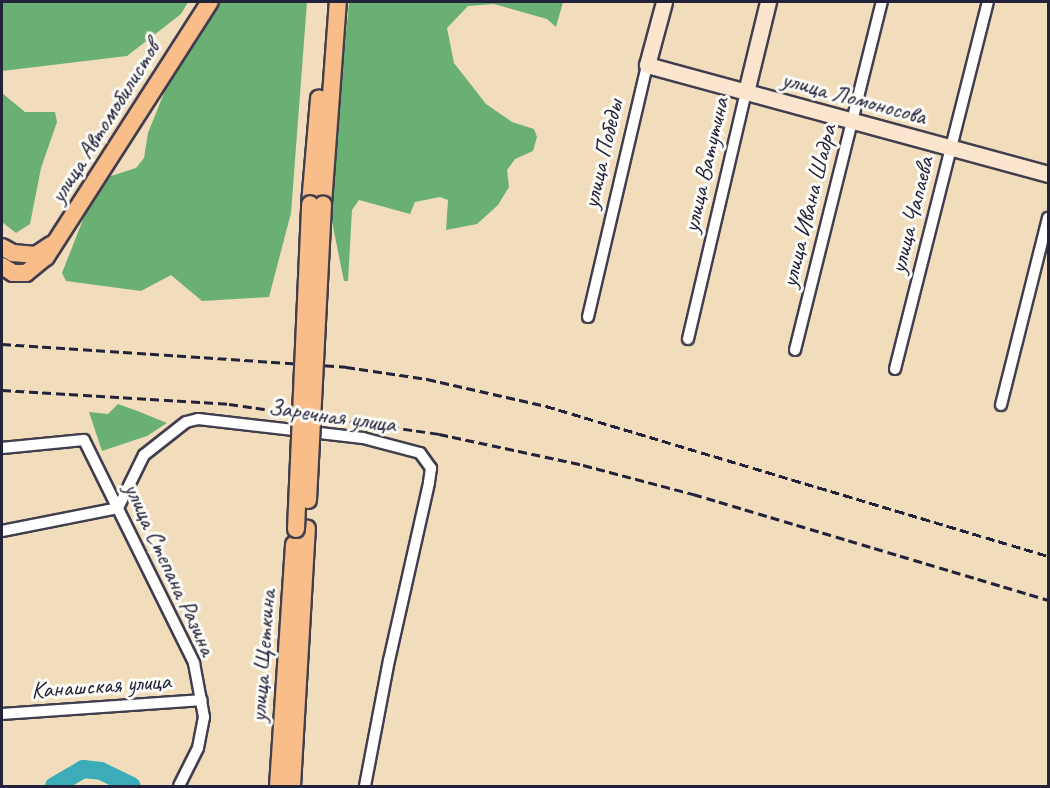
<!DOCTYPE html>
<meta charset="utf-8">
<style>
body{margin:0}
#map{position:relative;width:1050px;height:788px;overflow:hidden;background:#f1ddbc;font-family:Caveat,sans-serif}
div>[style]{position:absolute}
.forest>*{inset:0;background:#6aaf74}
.river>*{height:18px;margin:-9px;padding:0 9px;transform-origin:9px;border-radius:9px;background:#3cadb8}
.roads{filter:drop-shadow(2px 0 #413e4e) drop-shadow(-2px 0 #413e4e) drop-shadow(0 2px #413e4e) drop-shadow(0 -2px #413e4e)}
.street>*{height:10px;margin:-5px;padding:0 5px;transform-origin:5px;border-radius:5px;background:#fff}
.secondary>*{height:15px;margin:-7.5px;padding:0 7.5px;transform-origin:7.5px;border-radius:7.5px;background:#fce5cf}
.primary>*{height:16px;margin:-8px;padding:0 8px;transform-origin:8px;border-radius:8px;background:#f8bd88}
.rail>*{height:3px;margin-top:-1.5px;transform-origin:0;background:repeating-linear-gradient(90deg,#22223b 0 9px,transparent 0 13.5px)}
.bridges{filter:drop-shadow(2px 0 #413e4e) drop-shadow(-2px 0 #413e4e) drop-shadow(0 2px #413e4e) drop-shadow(0 -2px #413e4e)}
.primary-bridge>*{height:16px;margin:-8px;padding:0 8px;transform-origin:8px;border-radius:8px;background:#f8bd88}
span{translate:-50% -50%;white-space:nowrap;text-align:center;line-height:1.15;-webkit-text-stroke:6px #fdfcf7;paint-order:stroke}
.street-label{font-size:24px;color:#22223b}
.frame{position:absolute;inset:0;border:3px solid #22223b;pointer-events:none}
</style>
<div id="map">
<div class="forest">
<i style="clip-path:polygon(2px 2px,188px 2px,181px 14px,127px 56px,2px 71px)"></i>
<i style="clip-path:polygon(217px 2px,307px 2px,291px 213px,269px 297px,202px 301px,171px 275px,141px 291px,66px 281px,62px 273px,84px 217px,108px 177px,136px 168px,144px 158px,148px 133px,166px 88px)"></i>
<i style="clip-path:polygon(349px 2px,563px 2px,556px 27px,547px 19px,494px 4px,468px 6px,447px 28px,454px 63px,486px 104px,512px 122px,534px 129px,537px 137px,533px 151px,515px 159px,507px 170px,509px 187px,498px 205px,477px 224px,446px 230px,448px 200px,440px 197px,415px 202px,410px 214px,359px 200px,352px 210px,348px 281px,344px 281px,329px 207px)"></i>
<i style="clip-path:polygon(2px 93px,25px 112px,55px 112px,57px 122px,41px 168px,30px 224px,16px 233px,2px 222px)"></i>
<i style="clip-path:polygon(118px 404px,140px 412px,167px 423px,147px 436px,102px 451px,89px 412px,108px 414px)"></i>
</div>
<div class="river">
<i style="left:54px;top:786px;width:34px;rotate:-30deg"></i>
<i style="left:83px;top:769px;width:18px;rotate:6deg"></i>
<i style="left:101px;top:771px;width:34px;rotate:26deg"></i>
</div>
<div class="roads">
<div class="street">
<i style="left:588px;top:317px;width:259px;rotate:-76.8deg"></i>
<i style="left:688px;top:339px;width:254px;rotate:-76.8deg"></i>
<i style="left:795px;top:350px;width:359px;rotate:-76deg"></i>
<i style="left:895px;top:369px;width:379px;rotate:-75.8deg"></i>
<i style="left:1001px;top:405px;width:193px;rotate:-75.9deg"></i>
<i style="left:2px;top:448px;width:82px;rotate:-5.6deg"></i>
<i style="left:84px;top:440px;width:249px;rotate:63.7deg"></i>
<i style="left:194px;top:663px;width:55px;rotate:79.5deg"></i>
<i style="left:204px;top:717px;width:32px;rotate:101deg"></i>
<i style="left:198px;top:748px;width:42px;rotate:116.6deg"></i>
<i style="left:2px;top:531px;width:118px;rotate:-11.2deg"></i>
<i style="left:118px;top:508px;width:59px;rotate:-63.9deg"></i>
<i style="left:144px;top:455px;width:53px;rotate:-38.2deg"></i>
<i style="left:186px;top:422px;width:12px;rotate:-14deg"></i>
<i style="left:198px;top:419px;width:166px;rotate:6.6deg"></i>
<i style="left:363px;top:438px;width:59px;rotate:14.7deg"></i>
<i style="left:420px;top:453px;width:19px;rotate:54deg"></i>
<i style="left:431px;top:468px;width:15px;rotate:98deg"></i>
<i style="left:429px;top:483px;width:181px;rotate:102.7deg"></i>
<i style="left:389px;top:660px;width:128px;rotate:100.8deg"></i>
<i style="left:2px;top:714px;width:200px;rotate:-4deg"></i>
</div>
<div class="secondary">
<i style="left:664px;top:2px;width:65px;rotate:105.1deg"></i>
<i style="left:647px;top:65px;width:416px;rotate:15.2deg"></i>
<i style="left:746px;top:92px;width:93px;rotate:-76.3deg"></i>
</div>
<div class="primary">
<i style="left:310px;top:204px;width:106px;rotate:-85.1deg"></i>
<i style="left:323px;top:204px;width:203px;rotate:-85.8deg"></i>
<i style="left:2px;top:247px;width:13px;rotate:29deg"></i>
<i style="left:13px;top:253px;width:23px;rotate:5deg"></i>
<i style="left:36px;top:255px;width:18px;rotate:-34deg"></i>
<i style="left:2px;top:266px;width:13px;rotate:32deg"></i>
<i style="left:13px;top:273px;width:13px"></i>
<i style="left:26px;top:273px;width:26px;rotate:-39deg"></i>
<i style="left:46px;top:257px;width:303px;rotate:-57.3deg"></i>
<i style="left:278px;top:786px;width:242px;rotate:-86.2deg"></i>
<i style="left:292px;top:786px;width:258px;rotate:-86.7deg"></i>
</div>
</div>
<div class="rail">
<i style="left:2px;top:344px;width:345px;rotate:3.8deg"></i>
<i style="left:346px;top:367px;width:82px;rotate:8.4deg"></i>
<i style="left:427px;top:379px;width:122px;rotate:12.8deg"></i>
<i style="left:546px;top:406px;width:524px;rotate:16.64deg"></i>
<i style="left:2px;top:390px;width:227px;rotate:3.5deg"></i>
<i style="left:229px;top:404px;width:212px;rotate:8.1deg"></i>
<i style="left:439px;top:434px;width:147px;rotate:12.1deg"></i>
<i style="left:583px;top:465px;width:114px;rotate:14.8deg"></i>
<i style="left:693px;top:494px;width:370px;rotate:16.6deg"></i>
</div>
<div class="bridges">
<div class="primary-bridge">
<i style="left:308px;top:500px;width:296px;rotate:-87.1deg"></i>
<i style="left:296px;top:529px;width:325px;rotate:-87.5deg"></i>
</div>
</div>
<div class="street-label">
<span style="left:854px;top:98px;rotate:15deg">улица Ломоносова</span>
<span style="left:105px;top:122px;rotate:-58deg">улица Автомобилистов</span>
<span style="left:603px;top:154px;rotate:-77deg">улица Победы</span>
<span style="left:706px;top:165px;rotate:-77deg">улица Ватутина</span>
<span style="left:809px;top:206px;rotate:-76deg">улица Ивана Шадра</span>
<span style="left:912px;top:215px;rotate:-76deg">улица Чапаева</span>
<span style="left:332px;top:416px;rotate:8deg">Заречная улица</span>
<span style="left:170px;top:569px;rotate:65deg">улица Степана Разина</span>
<span style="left:263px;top:656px;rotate:-86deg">улица Щеткина</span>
<span style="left:101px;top:686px;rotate:-4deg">Канашская улица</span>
</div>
<div class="frame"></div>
</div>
